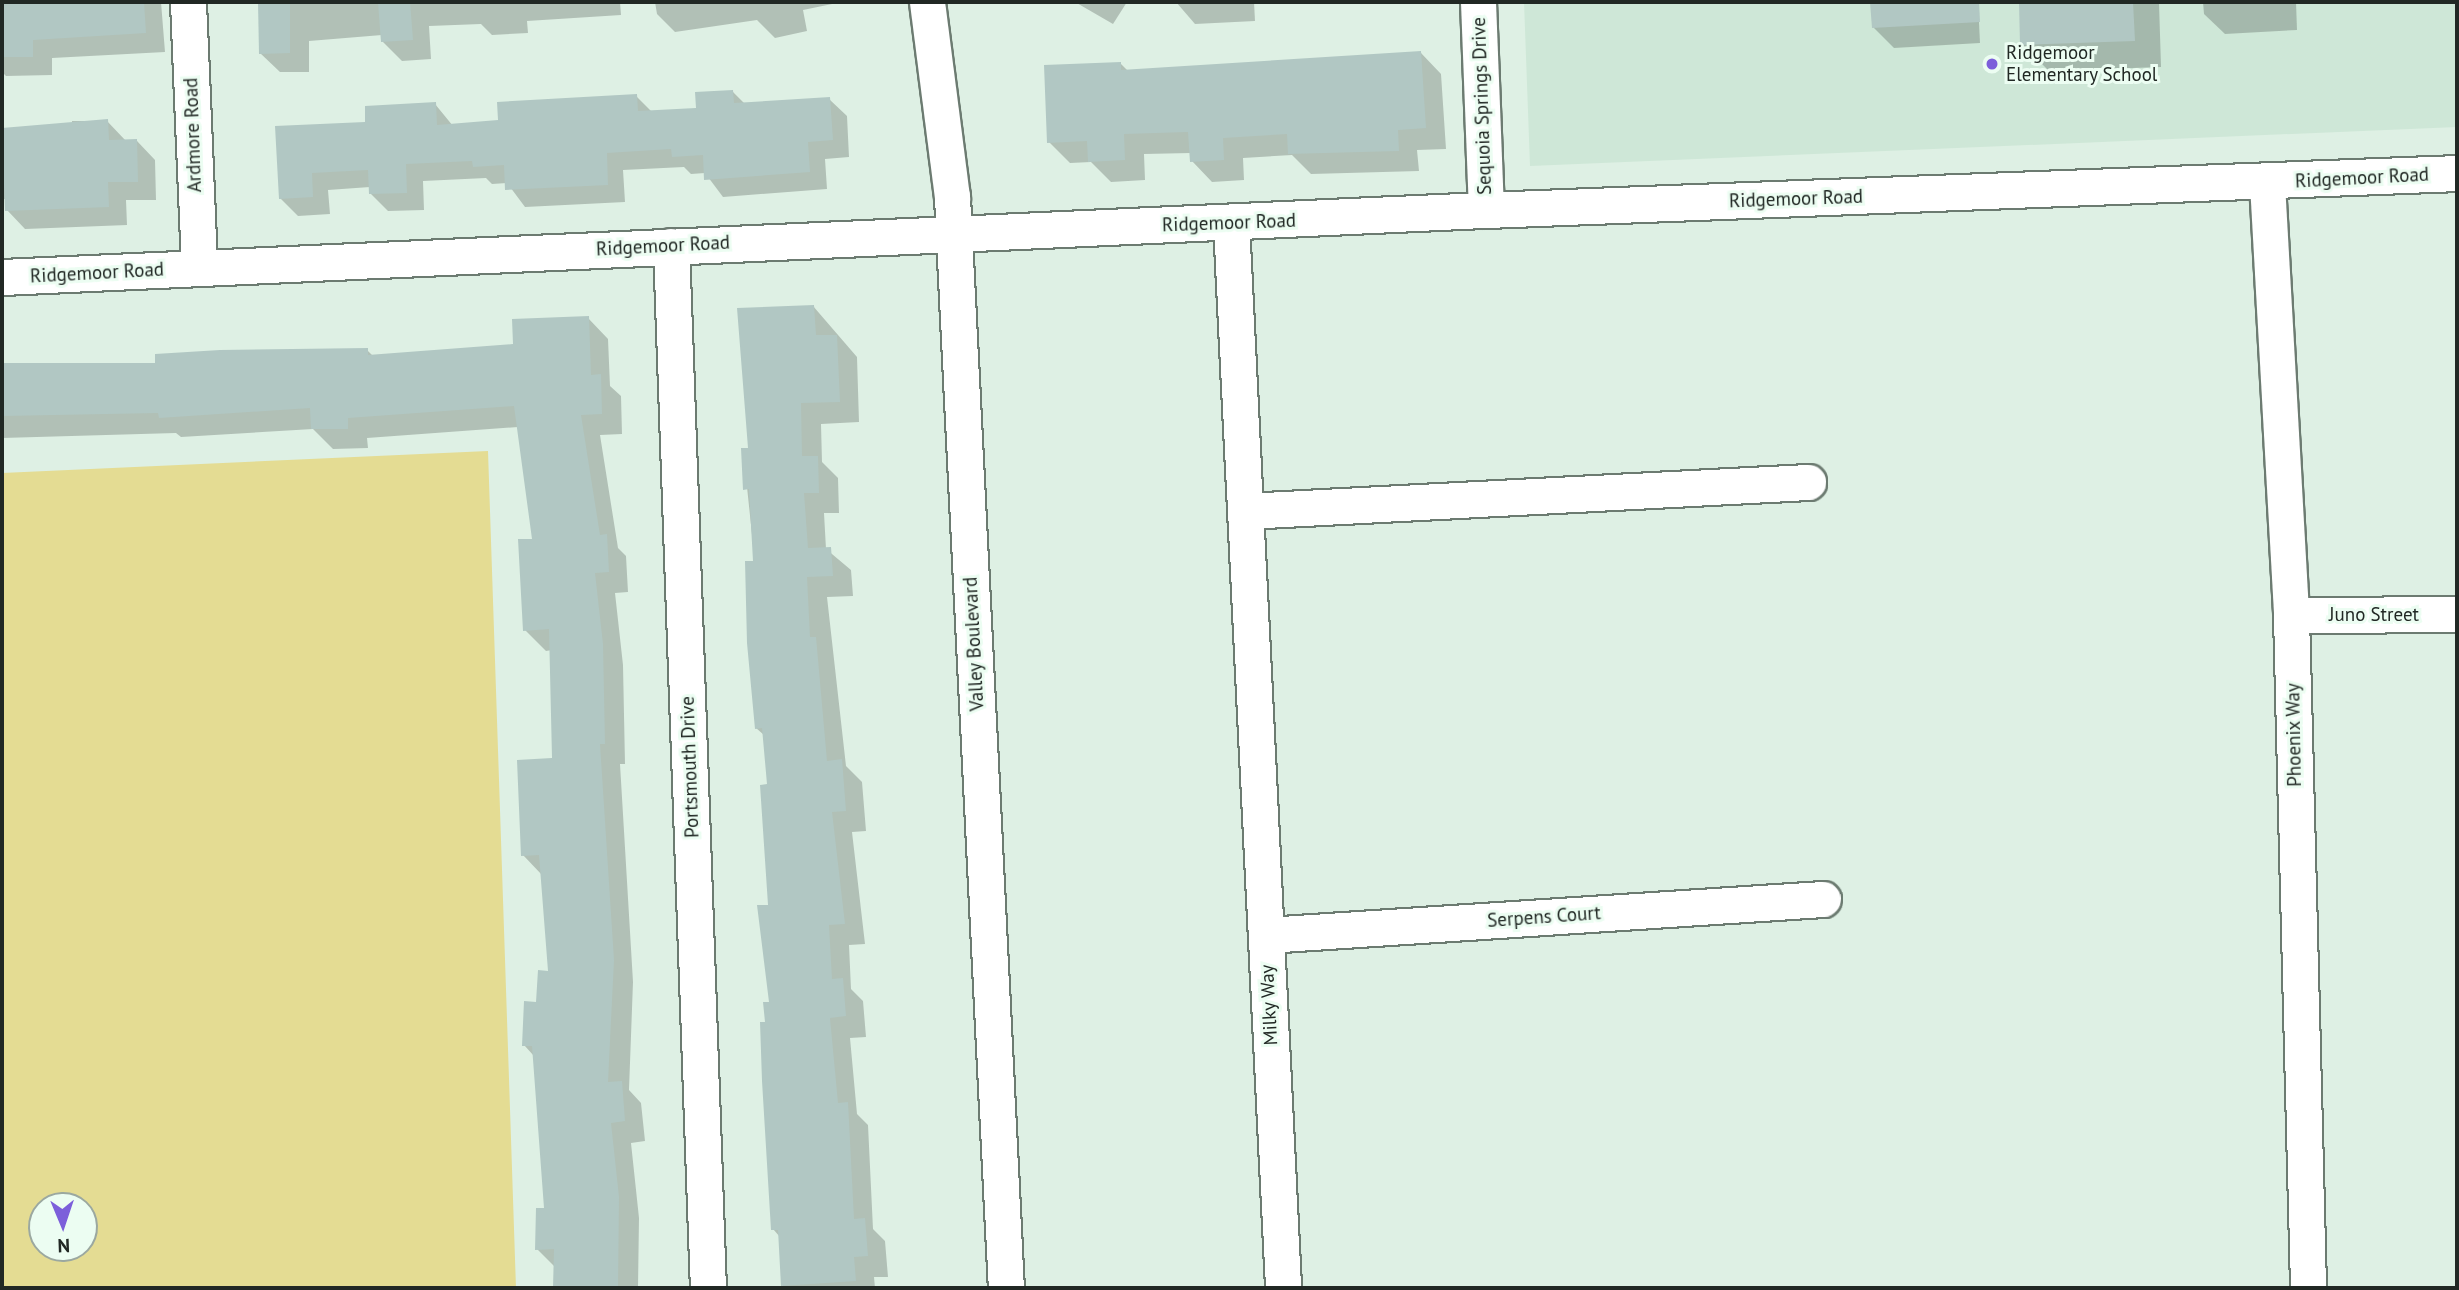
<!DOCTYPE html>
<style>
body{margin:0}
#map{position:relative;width:2459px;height:1290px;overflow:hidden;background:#def0e4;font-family:"PT Sans",sans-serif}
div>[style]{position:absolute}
.built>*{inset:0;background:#cee7d7}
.green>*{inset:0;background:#e4dc93}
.shadow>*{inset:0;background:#0003}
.building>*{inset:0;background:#b1c7c3}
.roads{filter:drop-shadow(2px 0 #6c7b71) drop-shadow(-2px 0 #6c7b71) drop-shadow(0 2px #6c7b71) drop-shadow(0 -2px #6c7b71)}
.minor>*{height:35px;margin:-17.5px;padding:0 17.5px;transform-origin:17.5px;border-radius:17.5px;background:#fff}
.dots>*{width:19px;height:19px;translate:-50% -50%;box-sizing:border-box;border:4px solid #ecfdf2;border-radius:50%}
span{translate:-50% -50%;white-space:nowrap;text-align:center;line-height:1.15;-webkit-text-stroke:6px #ecfdf2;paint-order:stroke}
.poi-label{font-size:19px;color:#212824}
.left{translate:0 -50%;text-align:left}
.street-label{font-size:19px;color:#212824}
.frame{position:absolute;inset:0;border:4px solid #212824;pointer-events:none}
.north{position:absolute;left:28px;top:1192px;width:70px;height:70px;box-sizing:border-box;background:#ecfdf2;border:2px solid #9ba8a0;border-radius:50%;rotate:178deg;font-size:19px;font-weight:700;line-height:28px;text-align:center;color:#212824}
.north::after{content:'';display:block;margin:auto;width:24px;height:32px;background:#7c5fda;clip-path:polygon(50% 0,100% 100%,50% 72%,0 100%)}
</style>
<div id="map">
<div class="built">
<i style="clip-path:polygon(1524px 2px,2457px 2px,2457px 127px,1530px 166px)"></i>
</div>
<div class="green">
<i style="clip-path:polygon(evenodd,488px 451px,516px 1288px,2px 1288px,2px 473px,488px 451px,42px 1206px,84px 1206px,84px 1248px,42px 1248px,42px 1206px)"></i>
</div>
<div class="shadow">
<i style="clip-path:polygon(2px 2px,161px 2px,165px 52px,52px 58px,52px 75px,6px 76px,2px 72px)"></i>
<i style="clip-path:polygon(260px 2px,620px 2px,621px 15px,527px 21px,528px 33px,492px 35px,481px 24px,429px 26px,431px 59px,402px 61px,382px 41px,382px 35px,309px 41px,309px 72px,280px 72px,260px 53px)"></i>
<i style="clip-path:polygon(655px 2px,837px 2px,837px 3px,803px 10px,807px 31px,775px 38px,757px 20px,675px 32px,657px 14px)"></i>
<i style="clip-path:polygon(1075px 2px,1127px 2px,1113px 24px)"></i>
<i style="clip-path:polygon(1176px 2px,1254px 2px,1255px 21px,1195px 24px)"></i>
<i style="clip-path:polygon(1872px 2px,1978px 2px,1980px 43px,1894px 48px,1874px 28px)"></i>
<i style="clip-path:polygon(2020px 2px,2159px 2px,2161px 67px,2049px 71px,2022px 44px)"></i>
<i style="clip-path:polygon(2203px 2px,2296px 2px,2297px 30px,2225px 34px,2204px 14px)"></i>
<i style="clip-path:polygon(1421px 53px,1441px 74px,1446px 149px,1417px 150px,1419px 171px,1311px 174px,1292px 155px,1243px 158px,1244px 180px,1212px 182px,1192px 161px,1191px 153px,1144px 154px,1145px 180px,1111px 182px,1091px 162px,1070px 163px,1049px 142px,1120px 63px,1128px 71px)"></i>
<i style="clip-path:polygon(733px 92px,745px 104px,829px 99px,847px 116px,849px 157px,825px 159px,827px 189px,723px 197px,705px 173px,691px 174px,684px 167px,623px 170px,625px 202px,525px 207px,507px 183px,492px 184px,486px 178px,423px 181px,424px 210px,388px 211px,371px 194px,370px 187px,328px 190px,330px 214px,298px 216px,280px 198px,367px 123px,435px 104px,453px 126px,500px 122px,636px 96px,652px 112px,698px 109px)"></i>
<i style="clip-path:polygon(72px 121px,107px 121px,126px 141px,137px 141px,155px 160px,156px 200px,126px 200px,127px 225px,25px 229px,7px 210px,6px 199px,2px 199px,2px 130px,72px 127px)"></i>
<i style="clip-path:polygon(813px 306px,857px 357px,859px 422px,821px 424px,822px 462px,838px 478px,839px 513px,824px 513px,826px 549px,851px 570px,853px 596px,827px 597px,846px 766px,862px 782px,866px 831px,852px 832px,865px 944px,849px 945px,851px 989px,863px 1001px,866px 1037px,850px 1038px,857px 1114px,868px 1125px,873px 1229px,885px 1241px,888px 1277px,874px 1277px,875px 1288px,783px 1288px,780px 1237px,773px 1229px,767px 1024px,771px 1003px,769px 786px,765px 736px,756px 728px,755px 563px,743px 449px,750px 449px)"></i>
<i style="clip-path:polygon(588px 318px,608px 339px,610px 386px,621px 396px,622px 434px,600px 435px,618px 548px,626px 556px,628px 592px,615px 593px,623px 665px,625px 764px,620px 764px,633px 982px,629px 1090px,641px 1103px,645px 1141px,631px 1143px,639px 1218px,638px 1288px,555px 1288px,555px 1267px,537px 1249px,546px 1209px,534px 1056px,524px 1045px,550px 973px,542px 875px,523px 855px,554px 760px,552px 650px,546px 651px,525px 630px,534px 540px,518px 427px,367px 438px,368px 448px,333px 449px,313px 429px,181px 437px,176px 433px,2px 438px,2px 366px,157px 365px,367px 350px,374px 357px,515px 346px)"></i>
</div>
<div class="building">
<i style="clip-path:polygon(2px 2px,144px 2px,146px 33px,33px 40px,33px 57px,2px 57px)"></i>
<i style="clip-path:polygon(258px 2px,290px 2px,290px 53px,259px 54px)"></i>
<i style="clip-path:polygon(378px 2px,410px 2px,413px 40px,381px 42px)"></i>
<i style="clip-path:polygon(1870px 2px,1979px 2px,1980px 22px,1872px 28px)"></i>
<i style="clip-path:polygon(2019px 2px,2133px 2px,2135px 41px,2020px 45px)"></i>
<i style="clip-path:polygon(1421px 51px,1426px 128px,1398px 130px,1399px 151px,1288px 154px,1287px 134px,1223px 138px,1224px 160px,1190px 162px,1188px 132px,1124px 134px,1125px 160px,1088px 162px,1087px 141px,1047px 143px,1044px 65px,1121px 62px,1121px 70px)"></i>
<i style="clip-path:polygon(733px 90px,734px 103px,830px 97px,833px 140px,808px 142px,810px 172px,704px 180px,703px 155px,672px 157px,671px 149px,607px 153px,608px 185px,505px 190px,504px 165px,473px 167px,472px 161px,406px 164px,407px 193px,369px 194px,368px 170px,312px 173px,313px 197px,279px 199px,275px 126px,365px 122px,365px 106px,436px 102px,437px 125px,498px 120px,497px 102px,637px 94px,638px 111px,696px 108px,695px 92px)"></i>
<i style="clip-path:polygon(108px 119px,109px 140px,137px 139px,138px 182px,108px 182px,109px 207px,5px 211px,2px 128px)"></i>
<i style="clip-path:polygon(814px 305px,816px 335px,837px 335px,840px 402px,801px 403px,802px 456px,818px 456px,819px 493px,804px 493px,808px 548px,831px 547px,833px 576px,807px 577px,810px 637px,816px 637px,827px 761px,842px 759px,846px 811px,832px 812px,845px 924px,829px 925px,832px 979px,843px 978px,846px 1016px,830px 1018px,838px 1103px,848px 1102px,854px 1219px,865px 1218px,868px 1256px,854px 1257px,856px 1281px,781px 1286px,778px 1230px,771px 1230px,762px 1081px,760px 1022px,765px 1022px,763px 1002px,769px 1002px,757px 905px,768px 905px,760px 785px,767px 784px,762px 728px,755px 729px,747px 643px,745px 561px,753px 561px,749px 489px,743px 490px,741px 448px,748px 448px,737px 308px)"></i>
<i style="clip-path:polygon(589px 316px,591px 375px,601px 374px,602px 414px,581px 415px,600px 535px,607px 534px,609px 572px,595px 573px,603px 644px,605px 744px,600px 744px,614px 960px,608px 1082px,622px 1081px,625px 1121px,611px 1123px,619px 1197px,618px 1288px,553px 1288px,554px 1249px,535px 1250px,536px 1208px,544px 1208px,532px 1046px,522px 1046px,524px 1001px,536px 1002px,538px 970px,548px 971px,539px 855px,521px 856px,517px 760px,552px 758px,549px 629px,523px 631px,518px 539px,532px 539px,514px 406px,348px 418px,348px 429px,311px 429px,310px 408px,159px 418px,158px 413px,2px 416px,2px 363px,155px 363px,155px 354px,220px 350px,368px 348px,368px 355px,513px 344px,512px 319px)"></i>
</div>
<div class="roads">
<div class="minor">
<i style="left:188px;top:2px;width:266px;rotate:87.6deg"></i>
<i style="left:927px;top:2px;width:197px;rotate:82.7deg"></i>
<i style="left:952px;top:197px;width:1092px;rotate:87.17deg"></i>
<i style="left:1478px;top:2px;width:208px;rotate:87.8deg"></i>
<i style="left:2267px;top:183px;width:433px;rotate:86.8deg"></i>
<i style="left:2291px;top:615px;width:673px;rotate:88.55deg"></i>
<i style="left:1231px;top:223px;width:1066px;rotate:87.2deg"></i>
<i style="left:671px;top:246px;width:1043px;rotate:87.97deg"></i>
<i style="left:2px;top:277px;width:1486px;rotate:-2.59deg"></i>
<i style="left:1486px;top:210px;width:972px;rotate:-2.18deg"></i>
<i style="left:1245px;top:511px;width:564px;rotate:-2.95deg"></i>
<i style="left:2291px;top:615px;width:166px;rotate:-0.3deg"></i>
<i style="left:1266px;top:935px;width:558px;rotate:-3.7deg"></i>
</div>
</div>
<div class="dots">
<i style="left:1992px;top:64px;background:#7c5fda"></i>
</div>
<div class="poi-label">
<span class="left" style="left:2006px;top:64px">Ridgemoor<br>Elementary School</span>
</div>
<div class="street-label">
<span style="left:1482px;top:106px;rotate:-92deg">Sequoia Springs Drive</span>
<span style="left:193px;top:135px;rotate:-92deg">Ardmore Road</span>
<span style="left:2362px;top:178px;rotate:-3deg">Ridgemoor Road</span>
<span style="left:1796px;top:199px;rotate:-2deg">Ridgemoor Road</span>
<span style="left:1229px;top:223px;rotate:-2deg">Ridgemoor Road</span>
<span style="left:663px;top:246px;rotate:-3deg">Ridgemoor Road</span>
<span style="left:97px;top:273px;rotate:-3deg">Ridgemoor Road</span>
<span style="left:2374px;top:615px">Juno Street</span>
<span style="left:974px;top:644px;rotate:-93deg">Valley Boulevard</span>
<span style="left:2294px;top:735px;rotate:-91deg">Phoenix Way</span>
<span style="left:690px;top:767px;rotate:-92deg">Portsmouth Drive</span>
<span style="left:1544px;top:917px;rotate:-4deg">Serpens Court</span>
<span style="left:1269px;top:1005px;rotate:-93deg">Milky Way</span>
</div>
<div class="frame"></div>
<div class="north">N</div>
</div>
